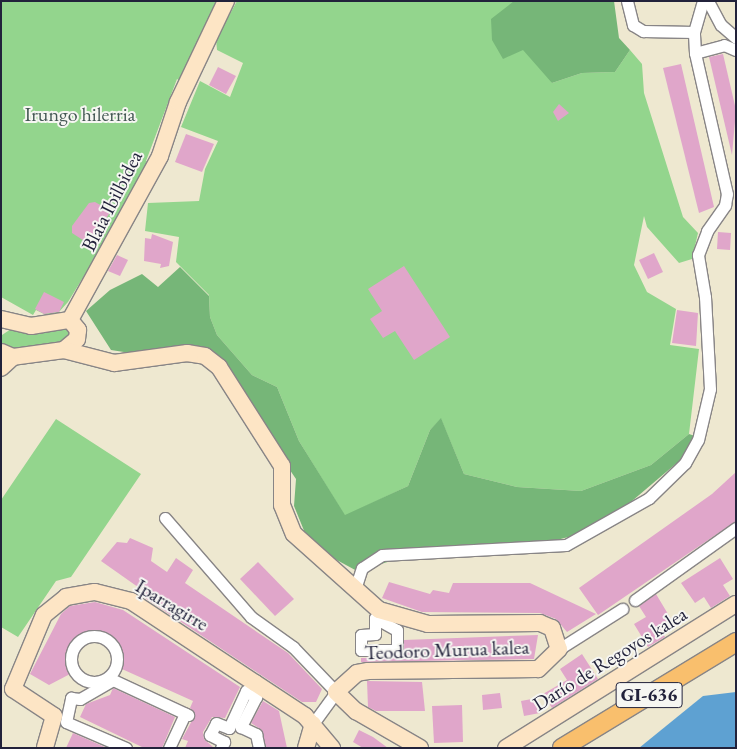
<!DOCTYPE html>
<meta charset="utf-8">
<style>
body{margin:0}
#map{position:relative;width:737px;height:749px;overflow:hidden;background:#eee8d0;font-family:"EB Garamond",serif}
div>[style]{position:absolute}
.green>*{inset:0;background:#93d58d}
.forest>*{inset:0;background:#76b678}
.water>*{inset:0;background:#5ea1d2}
.building>*{inset:0;background:#e0a6ca}
.roads{filter:drop-shadow(1px 0 #888586) drop-shadow(-1px 0 #888586) drop-shadow(0 1px #888586) drop-shadow(0 -1px #888586)}
.street>*{height:11px;margin:-5.5px;padding:0 5.5px;transform-origin:5.5px;border-radius:5.5px;background:#fff}
.street>.ring{margin:-5.5px;padding:0;box-sizing:content-box;background:none;border:11px solid #fff;border-radius:50%}
.secondary>*{height:16px;margin:-8px;padding:0 8px;transform-origin:8px;border-radius:8px;background:#fde5c5}
.primary>*{height:18px;margin:-9px;padding:0 9px;transform-origin:9px;border-radius:9px;background:#f9bf6d}
span{translate:-50% -50%;white-space:nowrap;text-align:center;line-height:1.15;-webkit-text-stroke:4px #f6f6f2;paint-order:stroke}
.shield-label span{padding:1px 4px;background:#f6f6f2;border:1px solid;border-radius:4px;-webkit-text-stroke-width:0}
.shield-label{font-size:19px;color:#22223b;font-weight:700}
.park-label{font-size:20px;color:#445854}
.street-label{font-size:20px;color:#22223b}
.frame{position:absolute;inset:0;border:2px solid #22223b;pointer-events:none}
</style>
<div id="map">
<div class="green">
<i style="clip-path:polygon(1px 1px,226px 1px,182px 82px,177px 79px,146px 161px,152px 165px,68px 302px,58px 313px,48px 316px,36px 310px,33px 315px,1px 297px)"></i>
<i style="clip-path:polygon(237px 1px,525px 1px,552px 83px,582px 73px,615px 72px,630px 50px,642px 64px,644px 93px,683px 217px,698px 233px,692px 259px,679px 263px,647px 227px,644px 216px,634px 265px,647px 292px,676px 309px,670px 345px,699px 349px,689px 434px,651px 465px,581px 491px,517px 487px,464px 474px,441px 419px,430px 430px,408px 486px,345px 516px,299px 441px,277px 387px,252px 375px,217px 335px,210px 317px,209px 295px,176px 262px,179px 237px,145px 231px,148px 203px,199px 201px,205px 169px,218px 141px,181px 127px,200px 81px,230px 97px,243px 63px,217px 50px,216px 39px)"></i>
<i style="clip-path:polygon(66px 326px,72px 333px,62px 343px,13px 350px,1px 343px,2px 335px,11px 329px)"></i>
<i style="clip-path:polygon(56px 419px,141px 474px,71px 577px,56px 581px,18px 637px,1px 627px,1px 500px)"></i>
</div>
<div class="forest">
<i style="clip-path:polygon(514px 1px,614px 1px,619px 38px,630px 50px,615px 72px,582px 73px,552px 83px,523px 50px,503px 59px,492px 40px,491px 19px)"></i>
<i style="clip-path:polygon(180px 267px,209px 296px,210px 317px,217px 335px,252px 375px,277px 387px,299px 441px,345px 515px,408px 486px,430px 430px,441px 418px,464px 474px,517px 487px,581px 491px,651px 465px,689px 434px,695px 436px,685px 456px,632px 501px,580px 534px,514px 551px,391px 561px,357px 571px,322px 552px,305px 533px,294px 506px,296px 479px,214px 358px,156px 357px,111px 350px,86px 311px,110px 290px,142px 274px,158px 287px)"></i>
</div>
<div class="water">
<i style="clip-path:polygon(736px 692px,736px 748px,639px 748px,703px 696px)"></i>
</div>
<div class="building">
<i style="clip-path:polygon(723px 54px,736px 110px,732px 155px,709px 57px)"></i>
<i style="clip-path:polygon(681px 64px,714px 207px,699px 213px,663px 68px)"></i>
<i style="clip-path:polygon(218px 67px,236px 76px,226px 94px,209px 85px)"></i>
<i style="clip-path:polygon(559px 104px,569px 113px,558px 121px,553px 112px)"></i>
<i style="clip-path:polygon(186px 134px,214px 144px,202px 172px,175px 162px)"></i>
<i style="clip-path:polygon(95px 202px,111px 211px,89px 244px,72px 233px,72px 226px,89px 203px)"></i>
<i style="clip-path:polygon(718px 232px,731px 233px,730px 250px,717px 249px)"></i>
<i style="clip-path:polygon(152px 234px,173px 242px,169px 266px,160px 268px,161px 264px,144px 261px,145px 238px,151px 239px)"></i>
<i style="clip-path:polygon(654px 253px,663px 272px,648px 279px,639px 260px)"></i>
<i style="clip-path:polygon(117px 255px,128px 260px,120px 276px,108px 271px)"></i>
<i style="clip-path:polygon(404px 266px,450px 337px,414px 360px,395px 331px,383px 338px,370px 319px,382px 311px,368px 289px)"></i>
<i style="clip-path:polygon(44px 292px,64px 302px,59px 312px,44px 314px,35px 309px)"></i>
<i style="clip-path:polygon(677px 310px,698px 313px,696px 346px,672px 343px)"></i>
<i style="clip-path:polygon(736px 472px,736px 521px,598px 615px,579px 588px,712px 494px)"></i>
<i style="clip-path:polygon(130px 538px,153px 548px,151px 561px,167px 572px,176px 558px,193px 570px,185px 583px,288px 653px,322px 689px,316px 702px,302px 702px,261px 675px,142px 596px,145px 592px,101px 561px,117px 542px,127px 543px)"></i>
<i style="clip-path:polygon(720px 558px,733px 579px,723px 585px,730px 596px,711px 608px,704px 597px,695px 603px,681px 583px)"></i>
<i style="clip-path:polygon(258px 562px,294px 599px,275px 616px,240px 579px)"></i>
<i style="clip-path:polygon(389px 582px,430px 594px,433px 590px,449px 593px,453px 583px,530px 583px,596px 614px,567px 632px,556px 619px,540px 613px,422px 612px,382px 598px)"></i>
<i style="clip-path:polygon(656px 594px,671px 619px,659px 626px,665px 637px,648px 647px,634px 624px,646px 617px,639px 606px)"></i>
<i style="clip-path:polygon(95px 602px,123px 610px,240px 687px,225px 718px,212px 717px,203px 732px,204px 739px,214px 748px,185px 748px,188px 741px,182px 739px,195px 715px,190px 708px,193px 701px,113px 665px,114px 648px,102px 636px,88px 635px,77px 643px,72px 654px,76px 671px,72px 673px,49px 685px,30px 674px,61px 614px,70px 606px)"></i>
<i style="clip-path:polygon(538px 635px,534px 659px,361px 662px,361px 658px,400px 657px,404px 640px)"></i>
<i style="clip-path:polygon(582px 654px,598px 679px,552px 708px,543px 694px,567px 680px,560px 669px)"></i>
<i style="clip-path:polygon(367px 681px,422px 682px,425px 711px,376px 711px,368px 707px)"></i>
<i style="clip-path:polygon(113px 688px,175px 717px,162px 748px,144px 748px,80px 717px,86px 704px,110px 695px)"></i>
<i style="clip-path:polygon(500px 693px,502px 708px,483px 710px,482px 695px)"></i>
<i style="clip-path:polygon(537px 698px,540px 713px,524px 716px,521px 701px)"></i>
<i style="clip-path:polygon(263px 701px,279px 711px,287px 748px,266px 748px,262px 730px,251px 723px)"></i>
<i style="clip-path:polygon(462px 705px,463px 742px,434px 743px,432px 706px)"></i>
<i style="clip-path:polygon(359px 730px,373px 737px,388px 748px,363px 748px,353px 742px)"></i>
<i style="clip-path:polygon(73px 733px,107px 748px,66px 748px)"></i>
</div>
<div class="roads">
<div class="street">
<i style="left:627px;top:1px;width:25px;rotate:76deg"></i>
<i style="left:633px;top:25px;width:12px;rotate:31deg"></i>
<i style="left:643px;top:31px;width:51px;rotate:1.1deg"></i>
<i style="left:708px;top:1px;width:27px;rotate:62deg"></i>
<i style="left:721px;top:25px;width:20px;rotate:41deg"></i>
<i style="left:695px;top:53px;width:30px;rotate:-15deg"></i>
<i style="left:724px;top:45px;width:13px;rotate:23deg"></i>
<i style="left:165px;top:518px;width:131px;rotate:49deg"></i>
<i style="left:251px;top:617px;width:52px;rotate:35.5deg"></i>
<i style="left:293px;top:647px;width:62px;rotate:46.3deg"></i>
<i style="left:336px;top:692px;width:39px;rotate:126deg"></i>
<i style="left:355px;top:589px;width:22px;rotate:-72deg"></i>
<i style="left:362px;top:568px;width:24px;rotate:-33deg"></i>
<i style="left:382px;top:555px;width:184px;rotate:-3.1deg"></i>
<i style="left:566px;top:545px;width:95px;rotate:-29.5deg"></i>
<i style="left:649px;top:498px;width:50px;rotate:-44.2deg"></i>
<i style="left:685px;top:463px;width:26px;rotate:-61deg"></i>
<i style="left:698px;top:440px;width:52px;rotate:-76.8deg"></i>
<i style="left:710px;top:389px;width:92px;rotate:-93.1deg"></i>
<i style="left:705px;top:297px;width:43px;rotate:-99.5deg"></i>
<i style="left:698px;top:255px;width:26px;rotate:-69deg"></i>
<i style="left:707px;top:231px;width:32px;rotate:-55deg"></i>
<i style="left:725px;top:205px;width:11px;rotate:-80deg"></i>
<i style="left:727px;top:194px;width:145px;rotate:-102.8deg"></i>
<i style="left:695px;top:53px;width:21px;rotate:-93deg"></i>
<i style="left:694px;top:32px;width:32px;rotate:-74deg"></i>
<i style="left:635px;top:600px;width:124px;rotate:-35.5deg"></i>
<i style="left:375px;top:618px;width:25px;rotate:29deg"></i>
<i style="left:397px;top:630px;width:20px;rotate:90deg"></i>
<i style="left:397px;top:650px;width:36px;rotate:180deg"></i>
<i style="left:361px;top:650px;width:15px;rotate:-90deg"></i>
<i style="left:361px;top:635px;width:14px;rotate:-4deg"></i>
<i style="left:375px;top:634px;width:16px;rotate:-90deg"></i>
<i class="ring" style="left:71px;top:636px;width:35px;height:35px"></i>
<i style="left:559px;top:649px;width:75px;rotate:-32.4deg"></i>
<i style="left:126px;top:748px;width:65px;rotate:-156.6deg"></i>
<i style="left:66px;top:722px;width:25px;rotate:-78deg"></i>
<i style="left:71px;top:698px;width:9px;rotate:6deg"></i>
<i style="left:80px;top:699px;width:38px;rotate:-30deg"></i>
<i style="left:113px;top:680px;width:83px;rotate:25deg"></i>
<i style="left:169px;top:748px;width:38px;rotate:-65deg"></i>
<i style="left:221px;top:748px;width:7px;rotate:-63deg"></i>
<i style="left:224px;top:742px;width:16px;rotate:-153deg"></i>
<i style="left:210px;top:735px;width:13px;rotate:-63deg"></i>
<i style="left:216px;top:723px;width:14px;rotate:21deg"></i>
<i style="left:229px;top:728px;width:41px;rotate:-65.3deg"></i>
<i style="left:246px;top:691px;width:12px;rotate:31deg"></i>
<i style="left:256px;top:697px;width:34px;rotate:117deg"></i>
<i style="left:241px;top:727px;width:17px;rotate:25deg"></i>
<i style="left:256px;top:734px;width:14px;rotate:78deg"></i>
</div>
<div class="secondary">
<i style="left:1px;top:319px;width:31px;rotate:13deg"></i>
<i style="left:31px;top:326px;width:39px;rotate:-9deg"></i>
<i style="left:70px;top:320px;width:13px;rotate:51deg"></i>
<i style="left:78px;top:330px;width:9px;rotate:96deg"></i>
<i style="left:77px;top:339px;width:17px;rotate:140deg"></i>
<i style="left:64px;top:350px;width:51px;rotate:172.2deg"></i>
<i style="left:13px;top:357px;width:13px;rotate:-157deg"></i>
<i style="left:70px;top:320px;width:187px;rotate:-61.2deg"></i>
<i style="left:160px;top:156px;width:57px;rotate:-71.6deg"></i>
<i style="left:178px;top:102px;width:112px;rotate:-64.6deg"></i>
<i style="left:64px;top:350px;width:52px;rotate:14.6deg"></i>
<i style="left:114px;top:363px;width:74px;rotate:-7.8deg"></i>
<i style="left:187px;top:353px;width:18px;rotate:9deg"></i>
<i style="left:205px;top:356px;width:18px;rotate:38deg"></i>
<i style="left:219px;top:367px;width:117px;rotate:57.5deg"></i>
<i style="left:282px;top:466px;width:39px;rotate:90deg"></i>
<i style="left:282px;top:505px;width:31px;rotate:68deg"></i>
<i style="left:294px;top:534px;width:114px;rotate:41.8deg"></i>
<i style="left:379px;top:610px;width:51px;rotate:15.9deg"></i>
<i style="left:428px;top:624px;width:112px;rotate:-0.5deg"></i>
<i style="left:540px;top:623px;width:13px;rotate:23deg"></i>
<i style="left:552px;top:628px;width:22px;rotate:72deg"></i>
<i style="left:559px;top:649px;width:29px;rotate:136deg"></i>
<i style="left:538px;top:669px;width:170px;rotate:179.3deg"></i>
<i style="left:368px;top:671px;width:11px;rotate:170deg"></i>
<i style="left:357px;top:673px;width:28px;rotate:138deg"></i>
<i style="left:336px;top:692px;width:28px;rotate:44deg"></i>
<i style="left:356px;top:711px;width:74px;rotate:30deg"></i>
<i style="left:1px;top:368px;width:16px;rotate:-43deg"></i>
<i style="left:13px;top:689px;width:80px;rotate:-67.3deg"></i>
<i style="left:44px;top:615px;width:28px;rotate:-39deg"></i>
<i style="left:66px;top:597px;width:29px;rotate:-10deg"></i>
<i style="left:95px;top:592px;width:37px;rotate:14deg"></i>
<i style="left:131px;top:601px;width:149px;rotate:33.5deg"></i>
<i style="left:255px;top:683px;width:60px;rotate:33.4deg"></i>
<i style="left:305px;top:716px;width:42px;rotate:49.8deg"></i>
<i style="left:13px;top:689px;width:49px;rotate:33.4deg"></i>
<i style="left:54px;top:716px;width:33px;rotate:106deg"></i>
<i style="left:306px;top:748px;width:25px;rotate:-74deg"></i>
<i style="left:506px;top:748px;width:271px;rotate:-32.1deg"></i>
</div>
<div class="primary">
<i style="left:562px;top:748px;width:204px;rotate:-31.3deg"></i>
</div>
</div>
<div class="shield-label">
<span style="left:649px;top:695px">GI-636</span>
</div>
<div class="park-label">
<span style="left:80px;top:114px">Irungo hilerria</span>
</div>
<div class="street-label">
<span style="left:112px;top:201px;rotate:-63deg">Blaia Ibilbidea</span>
<span style="left:172px;top:605px;rotate:31deg">Iparragirre</span>
<span style="left:447px;top:650px;rotate:-2deg">Teodoro Murua kalea</span>
<span style="left:610px;top:659px;rotate:-32deg">Darío de Regoyos kalea</span>
</div>
<div class="frame"></div>
</div>
